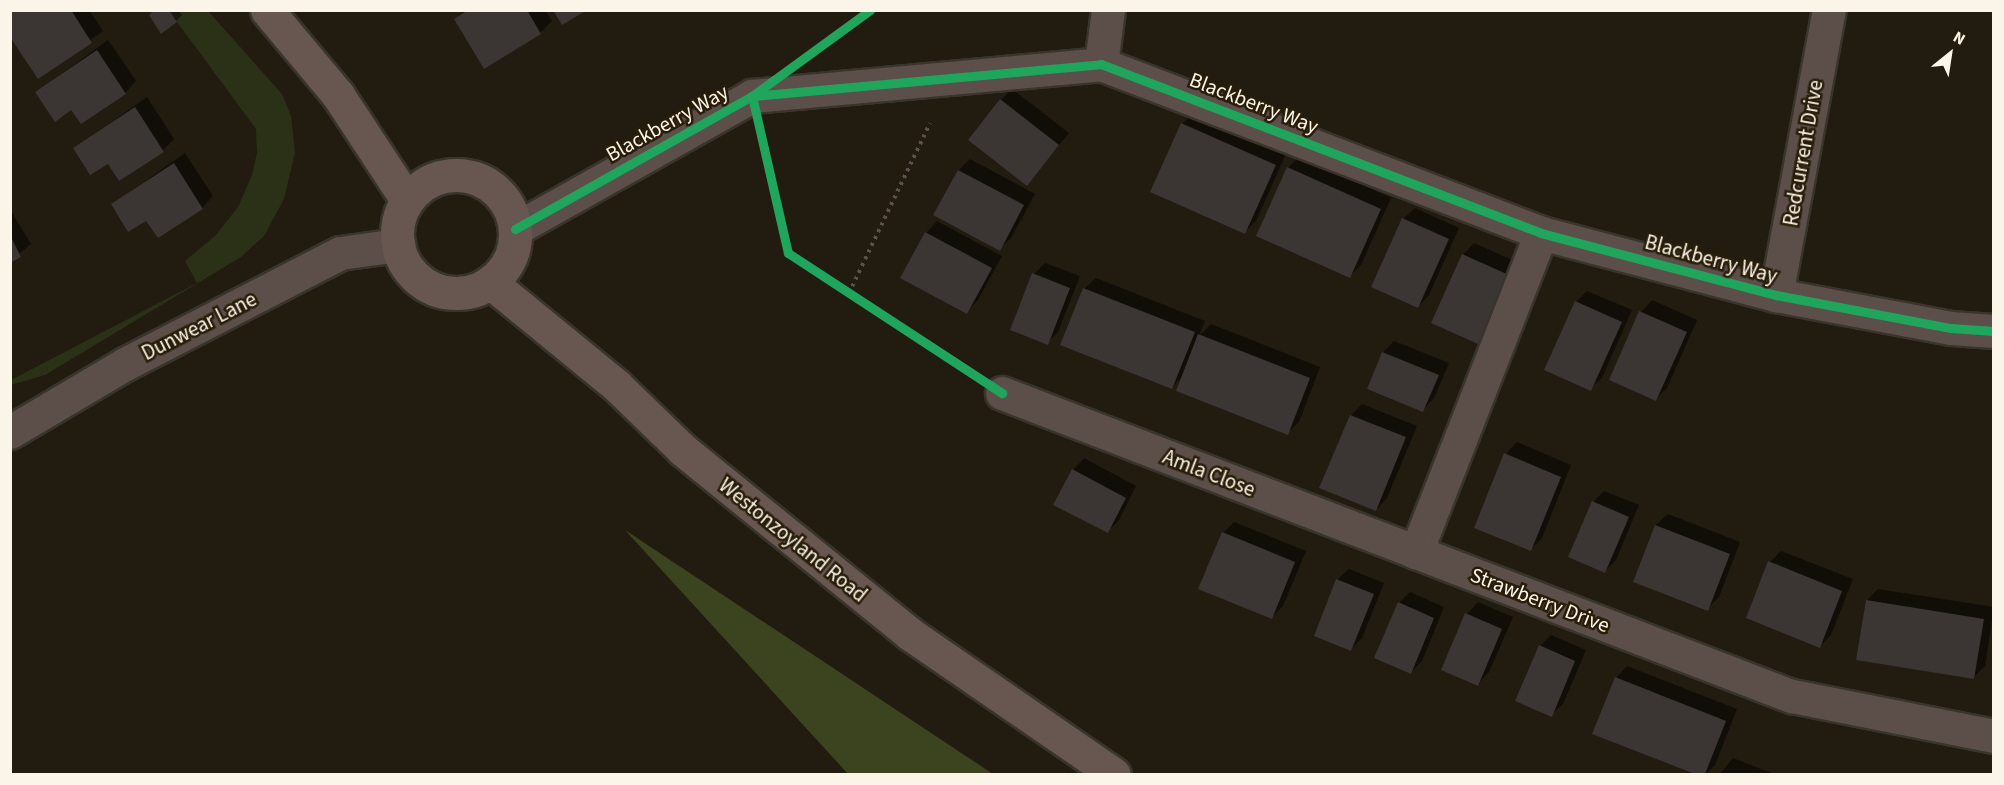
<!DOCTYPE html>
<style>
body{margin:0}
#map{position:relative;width:2004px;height:785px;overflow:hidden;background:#211b10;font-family:"Source Sans 3",sans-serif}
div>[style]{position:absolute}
.green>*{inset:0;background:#2b3117}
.forest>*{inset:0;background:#3b441e}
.shadow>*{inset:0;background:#0007}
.building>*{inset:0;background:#3b3533}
.path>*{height:4px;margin-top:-2px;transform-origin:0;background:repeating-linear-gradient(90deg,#5a514c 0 3px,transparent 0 7.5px)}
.roads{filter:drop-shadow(2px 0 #39342c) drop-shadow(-2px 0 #39342c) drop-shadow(0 2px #39342c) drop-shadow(0 -2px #39342c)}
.street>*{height:33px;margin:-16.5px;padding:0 16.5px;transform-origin:16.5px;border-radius:16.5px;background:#5c4f49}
.primary>*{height:33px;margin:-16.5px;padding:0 16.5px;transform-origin:16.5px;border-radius:16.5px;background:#675750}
.primary>.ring{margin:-16.5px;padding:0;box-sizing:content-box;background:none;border:33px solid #675750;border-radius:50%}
.cycleway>*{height:9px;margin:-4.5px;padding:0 4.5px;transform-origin:4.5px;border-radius:4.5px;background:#20a55d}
span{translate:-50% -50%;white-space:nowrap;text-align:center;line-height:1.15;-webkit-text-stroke:5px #281d09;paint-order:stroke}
.street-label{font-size:21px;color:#fbf4e8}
.frame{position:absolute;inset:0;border:12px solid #fbf4e8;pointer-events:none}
.north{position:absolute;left:1920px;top:24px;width:60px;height:60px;-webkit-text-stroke:4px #281d09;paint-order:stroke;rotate:30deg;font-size:16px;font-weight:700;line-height:24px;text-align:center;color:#fbf4e8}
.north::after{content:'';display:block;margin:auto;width:21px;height:27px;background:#fbf4e8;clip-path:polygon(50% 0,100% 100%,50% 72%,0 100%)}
</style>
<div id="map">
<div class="green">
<i style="clip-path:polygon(169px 11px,208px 11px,282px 94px,291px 116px,295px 153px,284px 199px,264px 236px,241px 257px,45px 375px,11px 385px,11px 380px,197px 283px,185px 261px,216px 235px,238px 207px,252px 175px,257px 153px,256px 129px)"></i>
</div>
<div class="forest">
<i style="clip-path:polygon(625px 530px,993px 774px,848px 774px)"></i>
</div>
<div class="shadow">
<i style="clip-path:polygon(10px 10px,89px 10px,103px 31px,39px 77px)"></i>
<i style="clip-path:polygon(155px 10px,178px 10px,182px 15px,176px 21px)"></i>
<i style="clip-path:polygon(465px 10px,545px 10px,552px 21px,540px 33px,484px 67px,456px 19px)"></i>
<i style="clip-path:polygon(108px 40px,136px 81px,125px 93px,72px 108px,37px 92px)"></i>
<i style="clip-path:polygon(1012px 89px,1069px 133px,1027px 184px,1001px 100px)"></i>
<i style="clip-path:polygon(147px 97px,174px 139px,163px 150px,120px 179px,108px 162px,75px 148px)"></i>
<i style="clip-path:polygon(1194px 113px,1286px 154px,1256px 221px,1245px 232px,1182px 124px)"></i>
<i style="clip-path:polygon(185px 153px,213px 196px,202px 208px,147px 219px,113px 204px)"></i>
<i style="clip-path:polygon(1299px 156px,1391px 198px,1361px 265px,1350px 276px,1288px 168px)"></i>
<i style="clip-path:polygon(970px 159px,1035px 194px,1011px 238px,999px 249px,935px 215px,959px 170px)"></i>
<i style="clip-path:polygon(1415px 208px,1459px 228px,1429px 295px,1418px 307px,1403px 219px)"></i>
<i style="clip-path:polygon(10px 209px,31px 244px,10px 261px)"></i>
<i style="clip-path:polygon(937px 221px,1002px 256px,978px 300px,967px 312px,926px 233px)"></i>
<i style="clip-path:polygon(1474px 243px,1519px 263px,1489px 331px,1478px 342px,1463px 255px)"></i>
<i style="clip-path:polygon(1045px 263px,1080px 276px,1058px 332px,1047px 343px,1034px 274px)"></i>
<i style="clip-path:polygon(1096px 278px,1205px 321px,1199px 336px,1211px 324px,1320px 367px,1299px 422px,1287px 433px,1184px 375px,1172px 387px,1084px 289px)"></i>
<i style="clip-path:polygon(1587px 291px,1632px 310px,1602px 378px,1590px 389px,1576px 302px)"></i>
<i style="clip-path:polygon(1652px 300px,1697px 320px,1667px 388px,1656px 399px,1611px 379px,1641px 312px)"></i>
<i style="clip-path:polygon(1394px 341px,1449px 363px,1434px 398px,1423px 410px,1383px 352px)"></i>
<i style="clip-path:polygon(1362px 404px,1417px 426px,1387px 498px,1376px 510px,1351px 415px)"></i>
<i style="clip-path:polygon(1517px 442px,1571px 465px,1542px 538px,1531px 549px,1506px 454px)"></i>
<i style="clip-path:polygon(1084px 458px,1136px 486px,1119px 520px,1108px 531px,1073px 470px)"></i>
<i style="clip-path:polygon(1604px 491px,1639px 505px,1616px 560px,1604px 572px,1593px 502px)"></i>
<i style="clip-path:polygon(1668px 514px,1740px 542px,1719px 597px,1707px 609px,1635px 581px,1656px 525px)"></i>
<i style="clip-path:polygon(1234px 522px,1306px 551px,1283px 606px,1272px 617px,1223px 533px)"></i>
<i style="clip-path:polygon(1781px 551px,1853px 579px,1831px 635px,1820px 646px,1770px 562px)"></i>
<i style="clip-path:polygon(1349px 569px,1384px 583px,1362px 638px,1351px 649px,1337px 580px)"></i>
<i style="clip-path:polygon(1878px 589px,1994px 607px,1985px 666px,1974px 677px,1867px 600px)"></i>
<i style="clip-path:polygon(1410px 592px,1444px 607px,1422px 661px,1410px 673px,1399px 603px)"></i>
<i style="clip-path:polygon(1478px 602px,1513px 617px,1489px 672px,1478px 684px,1467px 614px)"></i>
<i style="clip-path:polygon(1551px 635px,1586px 650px,1563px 704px,1551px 715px,1540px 646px)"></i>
<i style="clip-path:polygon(1627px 666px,1737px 709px,1715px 765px,1706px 774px,1594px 733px,1616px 678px)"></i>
<i style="clip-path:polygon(1733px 758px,1774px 774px,1720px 774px)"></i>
</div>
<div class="building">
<i style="clip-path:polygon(10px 10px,71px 10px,92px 43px,38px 79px,10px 37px)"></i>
<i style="clip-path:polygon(154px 10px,169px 10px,177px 22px,161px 34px,149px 15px)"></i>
<i style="clip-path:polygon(468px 10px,527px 10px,541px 34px,484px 69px,454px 19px)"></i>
<i style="clip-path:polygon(553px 10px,587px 10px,562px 25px)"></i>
<i style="clip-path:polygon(97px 50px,126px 94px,81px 124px,71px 110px,55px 122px,35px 92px)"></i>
<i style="clip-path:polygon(1000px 99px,1059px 145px,1027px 186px,968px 140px)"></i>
<i style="clip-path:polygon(135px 107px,164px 152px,119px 181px,108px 164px,90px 175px,73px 148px)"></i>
<i style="clip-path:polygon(1181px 123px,1276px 165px,1245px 234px,1150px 192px)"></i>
<i style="clip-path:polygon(174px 163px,203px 209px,158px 238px,146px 221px,128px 232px,111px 204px)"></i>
<i style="clip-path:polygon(1287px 167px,1381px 209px,1350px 278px,1256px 236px)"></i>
<i style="clip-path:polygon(958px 170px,1024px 205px,1000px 251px,933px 215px)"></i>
<i style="clip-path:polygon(1402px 218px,1449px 239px,1418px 308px,1371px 287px)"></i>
<i style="clip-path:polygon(925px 232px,992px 268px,967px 314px,900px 278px)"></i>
<i style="clip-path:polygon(10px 235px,21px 257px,10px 263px)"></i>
<i style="clip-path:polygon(1462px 254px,1509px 275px,1478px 344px,1431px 323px)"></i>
<i style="clip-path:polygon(1032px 273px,1070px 288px,1048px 345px,1010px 330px)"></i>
<i style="clip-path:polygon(1083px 288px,1195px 332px,1172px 389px,1060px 345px)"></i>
<i style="clip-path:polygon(1575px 301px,1622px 322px,1591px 391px,1544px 370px)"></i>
<i style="clip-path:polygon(1639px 311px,1687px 332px,1656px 401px,1609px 380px)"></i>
<i style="clip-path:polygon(1198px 334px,1310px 378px,1288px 435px,1176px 391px)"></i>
<i style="clip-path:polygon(1382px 352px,1439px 375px,1423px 412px,1367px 389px)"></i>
<i style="clip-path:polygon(1350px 415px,1406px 437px,1376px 511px,1319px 488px)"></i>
<i style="clip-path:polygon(1504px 453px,1561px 477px,1531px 551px,1474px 528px)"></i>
<i style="clip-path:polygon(1072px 469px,1126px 498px,1108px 533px,1053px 505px)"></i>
<i style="clip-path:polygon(1592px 501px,1629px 517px,1605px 573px,1568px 557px)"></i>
<i style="clip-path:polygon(1655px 525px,1730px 554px,1708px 611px,1633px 582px)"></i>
<i style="clip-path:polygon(1222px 532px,1295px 562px,1272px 619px,1198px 589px)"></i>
<i style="clip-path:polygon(1768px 561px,1842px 591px,1820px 648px,1746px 618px)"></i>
<i style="clip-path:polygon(1336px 579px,1374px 594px,1351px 651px,1314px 636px)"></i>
<i style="clip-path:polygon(1866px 600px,1984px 619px,1974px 679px,1856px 660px)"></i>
<i style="clip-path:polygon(1398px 602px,1434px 618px,1411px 674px,1374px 658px)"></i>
<i style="clip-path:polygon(1465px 613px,1502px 629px,1478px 686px,1441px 670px)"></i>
<i style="clip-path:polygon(1539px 645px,1575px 661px,1552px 717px,1515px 701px)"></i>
<i style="clip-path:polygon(1615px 677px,1726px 721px,1705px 774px,1695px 774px,1592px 734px)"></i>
</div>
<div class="path">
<i style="left:849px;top:293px;width:188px;rotate:-64.5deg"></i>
</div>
<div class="roads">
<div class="street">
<i style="left:1101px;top:64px;width:54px;rotate:-82.6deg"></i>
<i style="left:515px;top:229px;width:272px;rotate:-29.3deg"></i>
<i style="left:752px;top:96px;width:350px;rotate:-5.2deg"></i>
<i style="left:1101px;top:64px;width:471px;rotate:21deg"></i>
<i style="left:1541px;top:233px;width:243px;rotate:14.8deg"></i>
<i style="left:1776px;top:295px;width:178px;rotate:10.7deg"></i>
<i style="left:1951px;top:328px;width:43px;rotate:4deg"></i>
<i style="left:1541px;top:233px;width:343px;rotate:111.4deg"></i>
<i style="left:1416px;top:552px;width:403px;rotate:21deg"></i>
<i style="left:1792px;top:696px;width:206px;rotate:11.2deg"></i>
<i style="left:1776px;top:295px;width:290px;rotate:-79.5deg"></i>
<i style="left:1002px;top:393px;width:443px;rotate:21deg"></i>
<i style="left:10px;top:432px;width:134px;rotate:-30.6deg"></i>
<i style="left:125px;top:364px;width:242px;rotate:-27.3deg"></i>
<i style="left:340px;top:253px;width:59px;rotate:-7.9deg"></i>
</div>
<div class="primary">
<i style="left:267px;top:10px;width:111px;rotate:50.1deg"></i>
<i style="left:338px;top:95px;width:126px;rotate:56.7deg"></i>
<i class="ring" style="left:397px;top:175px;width:85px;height:85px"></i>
<i style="left:490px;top:282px;width:164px;rotate:39.3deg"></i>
<i style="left:617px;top:386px;width:92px;rotate:44.1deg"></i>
<i style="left:683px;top:450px;width:292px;rotate:39deg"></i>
<i style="left:910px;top:634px;width:247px;rotate:34.5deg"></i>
</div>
</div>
<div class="cycleway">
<i style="left:870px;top:10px;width:146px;rotate:143.9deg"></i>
<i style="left:752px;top:96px;width:161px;rotate:77.1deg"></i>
<i style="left:788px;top:253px;width:256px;rotate:33.2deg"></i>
<i style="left:515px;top:229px;width:272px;rotate:-29.3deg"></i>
<i style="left:752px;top:96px;width:350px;rotate:-5.2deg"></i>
<i style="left:1101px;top:64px;width:471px;rotate:21deg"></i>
<i style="left:1541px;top:233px;width:243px;rotate:14.8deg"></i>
<i style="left:1776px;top:295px;width:178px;rotate:10.7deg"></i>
<i style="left:1951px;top:328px;width:43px;rotate:4deg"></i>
</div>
<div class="street-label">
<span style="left:1254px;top:103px;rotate:21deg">Blackberry Way</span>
<span style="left:667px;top:123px;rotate:-29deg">Blackberry Way</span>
<span style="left:1803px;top:153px;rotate:-80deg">Redcurrent Drive</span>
<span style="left:1711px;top:259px;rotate:15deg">Blackberry Way</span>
<span style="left:199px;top:326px;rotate:-27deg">Dunwear Lane</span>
<span style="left:1209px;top:473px;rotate:21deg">Amla Close</span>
<span style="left:793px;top:540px;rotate:39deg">Westonzoyland Road</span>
<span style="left:1540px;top:600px;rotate:21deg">Strawberry Drive</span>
</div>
<div class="frame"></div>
<div class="north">N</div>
</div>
